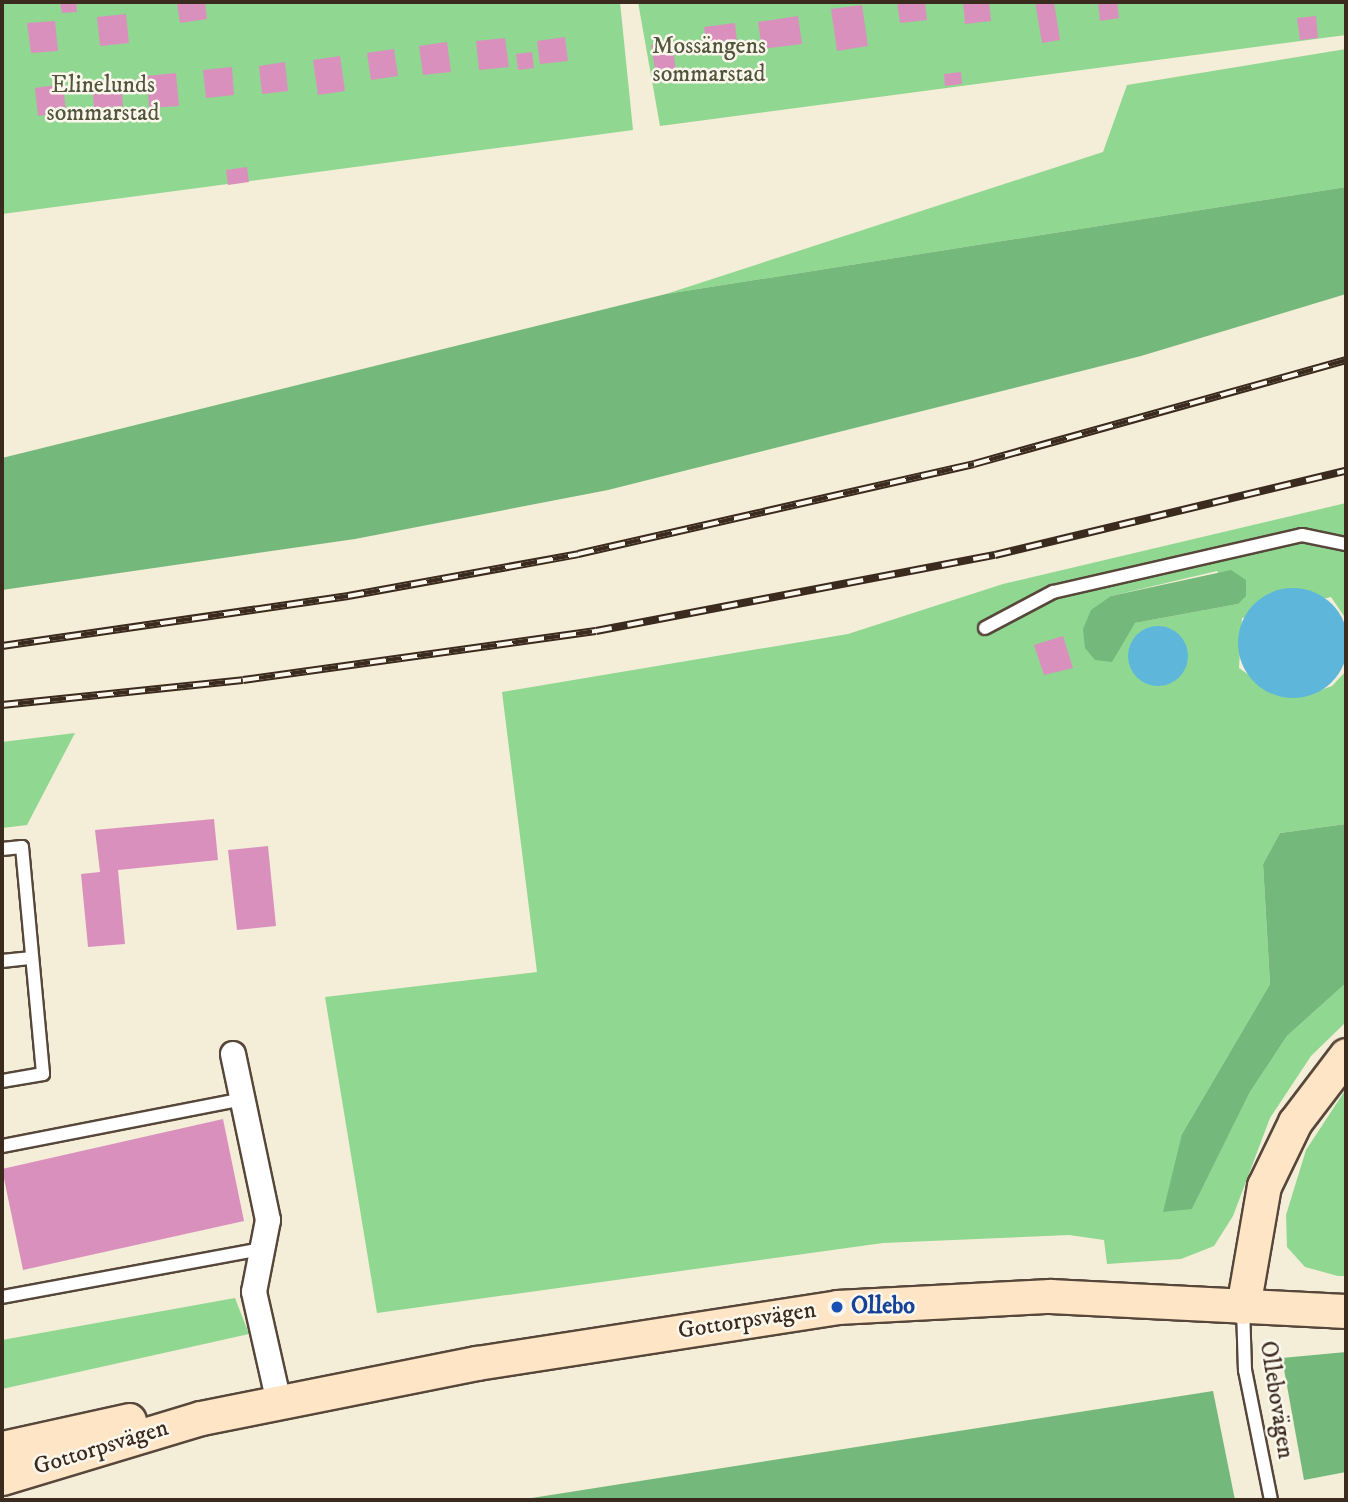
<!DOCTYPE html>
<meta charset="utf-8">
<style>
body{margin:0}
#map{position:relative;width:1348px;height:1502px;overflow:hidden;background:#f4edd7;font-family:"IM FELL DW Pica",serif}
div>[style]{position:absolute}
.green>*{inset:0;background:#90d791}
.forest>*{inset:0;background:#74b87b}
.water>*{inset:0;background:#5eb7db}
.round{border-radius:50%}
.building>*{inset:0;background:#da90bd}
.roads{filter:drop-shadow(2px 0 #57473a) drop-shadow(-2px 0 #57473a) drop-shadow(0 2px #57473a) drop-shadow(0 -2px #57473a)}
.lane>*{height:12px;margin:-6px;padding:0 6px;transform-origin:6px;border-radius:6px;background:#fff}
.street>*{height:24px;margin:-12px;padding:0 12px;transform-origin:12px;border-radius:12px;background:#fff}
.secondary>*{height:33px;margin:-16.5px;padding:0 16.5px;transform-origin:16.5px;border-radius:16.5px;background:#fde5c5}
.rail>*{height:8px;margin-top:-4px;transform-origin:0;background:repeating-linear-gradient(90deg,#fbf7ec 0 16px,#3b2a1e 0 32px);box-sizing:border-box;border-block:2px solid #3b2a1e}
.dots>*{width:19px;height:19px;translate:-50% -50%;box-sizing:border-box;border:4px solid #fbf7ec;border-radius:50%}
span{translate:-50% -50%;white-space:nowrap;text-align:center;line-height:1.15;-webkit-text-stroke:5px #fbf7ec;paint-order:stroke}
.park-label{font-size:24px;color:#50553b}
.transit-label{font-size:24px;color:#164399;font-weight:700}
.left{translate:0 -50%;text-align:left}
.street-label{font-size:24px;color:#3b2a1e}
.frame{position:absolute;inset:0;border:4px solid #3b2a1e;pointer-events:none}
</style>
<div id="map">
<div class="green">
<i style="clip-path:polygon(2px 2px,620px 2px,633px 130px,2px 214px)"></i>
<i style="clip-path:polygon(638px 2px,1346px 2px,1346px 35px,660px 126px)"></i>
<i style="clip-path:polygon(1346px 49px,1346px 187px,666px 294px,1103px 152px,1127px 85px)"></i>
<i style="clip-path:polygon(evenodd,1346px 503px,1346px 619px,1331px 597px,1242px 618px,1239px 668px,1277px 695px,1304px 696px,1332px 686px,1346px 671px,1346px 824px,1280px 833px,1263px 864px,1270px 984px,1182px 1134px,1192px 1209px,1250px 1092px,1287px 1036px,1346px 983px,1346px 1022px,1311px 1056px,1270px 1118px,1233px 1216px,1214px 1246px,1181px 1259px,1107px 1264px,1104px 1240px,1069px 1235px,883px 1243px,377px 1313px,325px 997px,537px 972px,502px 692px,848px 634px,1003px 584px,1346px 503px,1217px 571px,1238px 604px,1135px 623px,1122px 635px,1111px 596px,1217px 571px)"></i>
<i style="clip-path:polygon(75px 733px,27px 825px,2px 828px,2px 742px)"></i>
<i style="clip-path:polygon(1346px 1089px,1346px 1276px,1338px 1276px,1305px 1267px,1287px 1247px,1286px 1215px,1306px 1150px)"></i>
<i style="clip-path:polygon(235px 1298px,249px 1334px,2px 1389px,2px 1340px)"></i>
</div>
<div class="forest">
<i style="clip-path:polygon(1346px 187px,1346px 294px,1141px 356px,608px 490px,355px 539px,2px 590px,2px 458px,666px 294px)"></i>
<i style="clip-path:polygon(1231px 570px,1246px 580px,1246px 596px,1238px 604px,1135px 623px,1112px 662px,1095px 660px,1085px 648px,1083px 629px,1091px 610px,1111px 596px)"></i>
<i style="clip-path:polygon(1346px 824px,1346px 983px,1287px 1036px,1250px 1092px,1192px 1209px,1163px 1212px,1182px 1134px,1270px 984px,1263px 864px,1280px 833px)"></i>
<i style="clip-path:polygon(1346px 1352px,1346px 1472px,1304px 1480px,1282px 1358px)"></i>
<i style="clip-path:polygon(1213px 1391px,1235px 1500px,519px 1500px)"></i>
</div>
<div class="water">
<i class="round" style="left:1238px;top:588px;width:110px;height:110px"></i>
<i class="round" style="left:1128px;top:626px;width:60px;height:60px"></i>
</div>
<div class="building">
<i style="clip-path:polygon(60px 2px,76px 2px,77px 12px,62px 13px)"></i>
<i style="clip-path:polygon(205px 2px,207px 19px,180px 23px,177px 4px)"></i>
<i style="clip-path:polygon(897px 2px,925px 2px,927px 20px,900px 23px)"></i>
<i style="clip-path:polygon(963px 2px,989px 2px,991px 21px,965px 24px)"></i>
<i style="clip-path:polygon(1035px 2px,1054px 2px,1060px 40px,1042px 43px)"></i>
<i style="clip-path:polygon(1098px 2px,1117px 2px,1119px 18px,1100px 21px)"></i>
<i style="clip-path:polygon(862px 5px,868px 46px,837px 51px,831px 9px)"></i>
<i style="clip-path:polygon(126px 14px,129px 43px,100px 46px,97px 17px)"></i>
<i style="clip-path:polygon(798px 16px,802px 44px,762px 49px,758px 22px)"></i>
<i style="clip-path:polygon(1316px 16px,1318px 38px,1300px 40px,1297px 18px)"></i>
<i style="clip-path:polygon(55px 21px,58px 51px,31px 53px,27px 23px)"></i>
<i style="clip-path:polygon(735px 23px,738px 51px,708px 55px,704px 27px)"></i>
<i style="clip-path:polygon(565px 37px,568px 61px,540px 64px,537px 41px)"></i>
<i style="clip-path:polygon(505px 38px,509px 67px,479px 70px,476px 41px)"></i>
<i style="clip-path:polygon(447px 42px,451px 72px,423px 75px,419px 46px)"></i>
<i style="clip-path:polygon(672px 42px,677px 78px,657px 81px,651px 45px)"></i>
<i style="clip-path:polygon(394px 49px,398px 76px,371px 80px,367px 53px)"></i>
<i style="clip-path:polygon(532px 52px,534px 68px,518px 70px,516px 54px)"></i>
<i style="clip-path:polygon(340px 56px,345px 91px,318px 95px,313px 60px)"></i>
<i style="clip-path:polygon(285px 62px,288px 91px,262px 94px,259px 66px)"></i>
<i style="clip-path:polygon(232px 67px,234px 95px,206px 98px,203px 70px)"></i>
<i style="clip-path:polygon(961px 72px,962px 84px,945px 86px,944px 74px)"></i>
<i style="clip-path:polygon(176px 73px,179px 106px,149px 108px,147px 76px)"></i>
<i style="clip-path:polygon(121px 79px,123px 106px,94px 108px,92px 81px)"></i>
<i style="clip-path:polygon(63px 84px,66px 112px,38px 116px,35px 88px)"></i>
<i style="clip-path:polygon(247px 167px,249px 182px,228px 185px,226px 170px)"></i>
<i style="clip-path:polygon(1063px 636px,1073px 668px,1044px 675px,1034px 645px)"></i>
<i style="clip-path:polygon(214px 819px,218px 860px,118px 870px,125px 944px,88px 947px,81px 874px,100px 872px,95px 830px)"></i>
<i style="clip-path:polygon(268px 846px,276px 926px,237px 930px,228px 850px)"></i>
<i style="clip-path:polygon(223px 1119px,244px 1221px,23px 1270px,2px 1169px)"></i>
</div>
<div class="roads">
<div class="lane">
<i style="left:985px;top:628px;width:77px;rotate:-27.9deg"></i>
<i style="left:1053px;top:592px;width:255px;rotate:-12.9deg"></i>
<i style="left:1302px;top:535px;width:45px;rotate:11.6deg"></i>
<i style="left:2px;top:849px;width:20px;rotate:-6deg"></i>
<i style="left:22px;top:847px;width:228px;rotate:84.7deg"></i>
<i style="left:43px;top:1074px;width:42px;rotate:170.3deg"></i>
<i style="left:2px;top:961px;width:30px;rotate:-6deg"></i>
<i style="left:2px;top:1146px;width:247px;rotate:-11deg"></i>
<i style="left:2px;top:1297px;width:264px;rotate:-10.5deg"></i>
<i style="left:1243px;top:1307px;width:63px;rotate:88.2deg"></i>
<i style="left:1245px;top:1370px;width:133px;rotate:78.7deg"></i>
</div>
<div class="street">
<i style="left:233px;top:1054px;width:170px;rotate:78.1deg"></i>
<i style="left:268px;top:1220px;width:73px;rotate:101deg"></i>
<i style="left:254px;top:1292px;width:114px;rotate:77.3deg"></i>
</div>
<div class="secondary">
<i style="left:1243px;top:1307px;width:123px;rotate:-80.2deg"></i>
<i style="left:1264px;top:1186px;width:71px;rotate:-64.2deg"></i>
<i style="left:1295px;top:1122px;width:84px;rotate:-52.7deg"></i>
<i style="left:2px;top:1448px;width:130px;rotate:-12.4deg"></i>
<i style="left:2px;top:1478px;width:208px;rotate:-16.8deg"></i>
<i style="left:201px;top:1418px;width:281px;rotate:-11.3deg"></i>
<i style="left:477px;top:1363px;width:364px;rotate:-8.8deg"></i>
<i style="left:837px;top:1307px;width:213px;rotate:-3deg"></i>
<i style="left:1050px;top:1296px;width:296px;rotate:2.9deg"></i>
</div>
</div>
<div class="rail">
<i style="left:2px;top:646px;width:350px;rotate:-8.2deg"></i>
<i style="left:348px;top:596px;width:234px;rotate:-10.3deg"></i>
<i style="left:578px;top:554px;width:406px;rotate:-12.8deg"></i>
<i style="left:974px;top:464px;width:386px;rotate:-15.6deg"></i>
<i style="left:2px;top:705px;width:242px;rotate:-5.9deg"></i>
<i style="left:243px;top:680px;width:356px;rotate:-7.9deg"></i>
<i style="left:596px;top:631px;width:406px;rotate:-10.8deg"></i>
<i style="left:995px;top:555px;width:361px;rotate:-13.5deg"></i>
</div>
<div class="dots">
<i style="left:837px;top:1307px;background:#1a4fb4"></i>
</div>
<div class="park-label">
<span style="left:709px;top:61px">Mossängens<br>sommarstad</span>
<span style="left:103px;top:100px">Elinelunds<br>sommarstad</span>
</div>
<div class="transit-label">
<span class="left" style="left:851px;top:1307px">Ollebo</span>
</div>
<div class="street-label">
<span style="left:747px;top:1321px;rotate:-9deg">Gottorpsvägen</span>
<span style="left:1276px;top:1400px;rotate:81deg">Ollebovägen</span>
<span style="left:101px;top:1448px;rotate:-17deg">Gottorpsvägen</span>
</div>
<div class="frame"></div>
</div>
